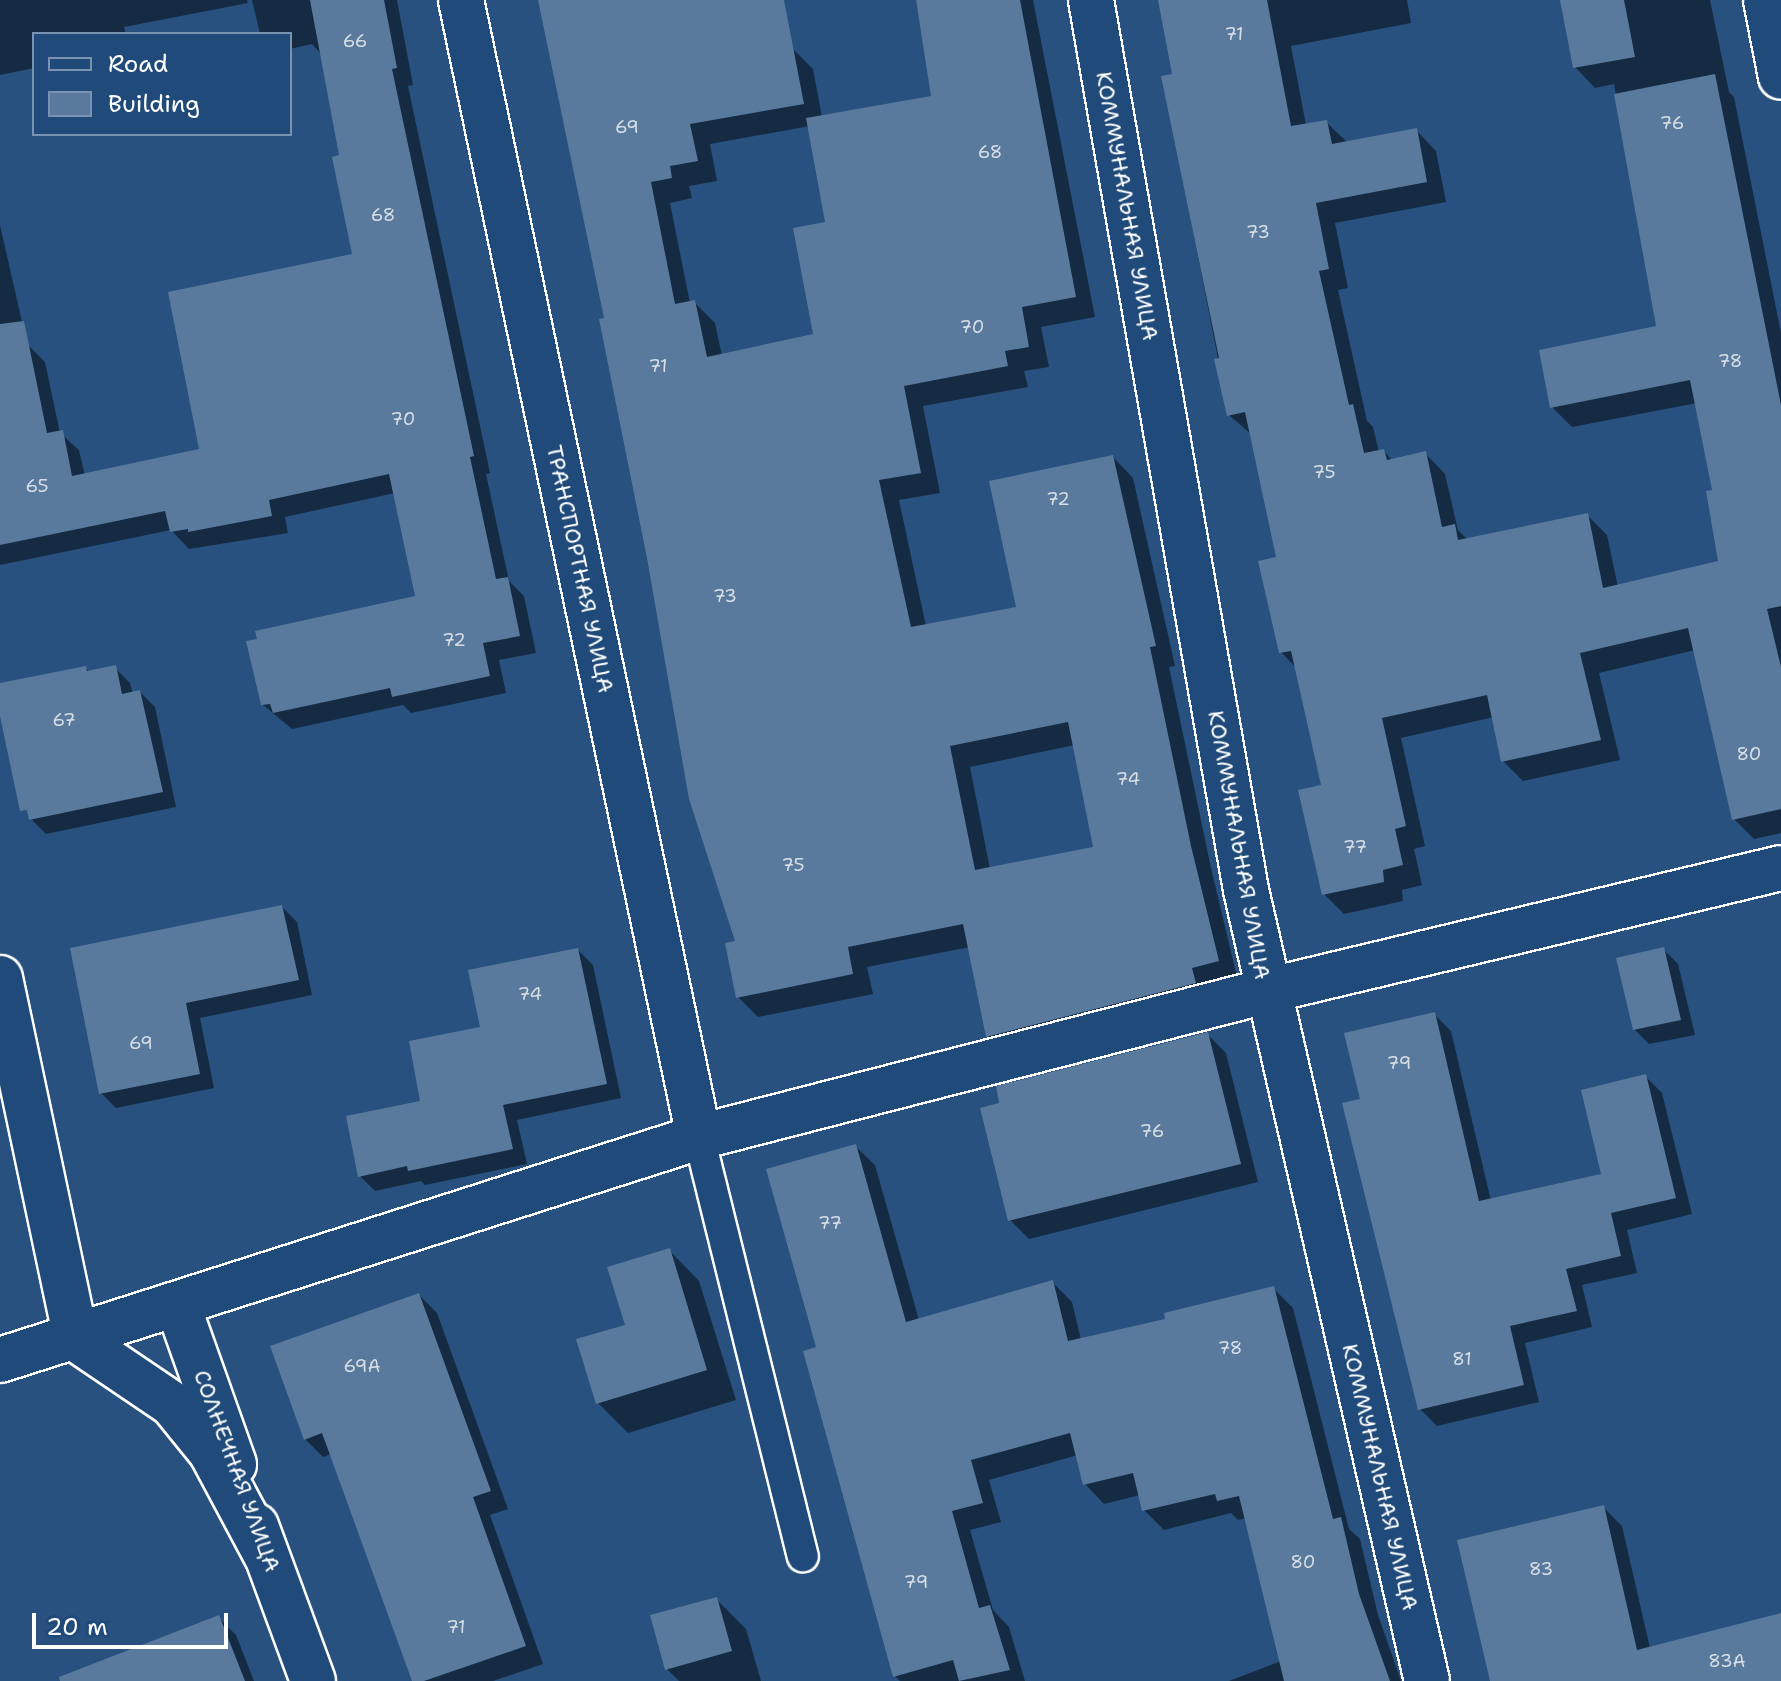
<!DOCTYPE html>
<meta charset="utf-8">
<style>
body{margin:0}
#map{position:relative;width:1781px;height:1681px;overflow:hidden;background:#28517f;font-family:"Shantell Sans",sans-serif}
div>[style]{position:absolute}
.shadow>*{inset:0;background:#0007}
.building>*{inset:0;background:#5a7a9d}
.roads{filter:drop-shadow(2px 0 #fff) drop-shadow(-2px 0 #fff) drop-shadow(0 2px #fff) drop-shadow(0 -2px #fff)}
.lane>*{height:30px;margin:-15px;padding:0 15px;transform-origin:15px;border-radius:15px;background:#1f4a7a}
.street>*{height:44px;margin:-22px;padding:0 22px;transform-origin:22px;border-radius:22px;background:#1f4a7a}
span{translate:-50% -50%;white-space:nowrap;text-align:center;line-height:1.15;-webkit-text-stroke:6px #1f4a7a;paint-order:stroke}
.number-label{font-size:18px;color:#d6dee6}
.number-label span{-webkit-text-stroke-width:0}
.street-label{font-size:22px;color:#fff}
.legend{position:absolute;left:32px;top:32px;width:260px;height:104px;box-sizing:border-box;background:#1f4a7a;border:2px solid #7992af;margin:0;padding:10px 14px;list-style:none;font-size:24px;color:#fff}
.legend li{display:flex;align-items:center;gap:16px;height:40px}
.legend b{width:40px;border:2px solid #7992af}
.scale{position:absolute;left:32px;top:1613px;width:196px;height:36px;box-sizing:border-box;border:4px solid #fff;border-top:0;padding-left:10px;font-size:24px;line-height:28px;white-space:nowrap;color:#fff;-webkit-text-stroke:6px #1f4a7a;paint-order:stroke}
</style>
<div id="map">
<div class="shadow">
<i style="clip-path:polygon(0 0,247px 0,248px 3px,124px 27px,126px 34px,34px 34px,34px 68px,0 75px)"></i>
<i style="clip-path:polygon(252px 0,397px 0,413px 85px,408px 86px,490px 473px,486px 474px,509px 581px,524px 596px,536px 653px,499px 660px,506px 693px,411px 713px,403px 705px,292px 729px,262px 704px,417px 597px,395px 493px,285px 517px,288px 533px,189px 549px,171px 530px,0 565px,0 225px,27px 344px,45px 362px,60px 433px,79px 450px,85px 476px,201px 451px,354px 256px,342px 157px,322px 55px,312px 44px,290px 49px,290px 34px,260px 34px)"></i>
<i style="clip-path:polygon(evenodd,541px 0,726px 0,792px 48px,813px 69px,822px 117px,933px 98px,916px 0,1033px 0,1095px 317px,1041px 327px,1049px 367px,1024px 371px,1028px 387px,923px 406px,940px 493px,899px 500px,926px 626px,1018px 609px,1113px 457px,1133px 478px,1175px 666px,1169px 667px,1211px 868px,1238px 981px,1008px 1057px,988px 1036px,970px 947px,867px 967px,873px 994px,758px 1017px,738px 997px,738px 942px,541px 0,810px 126px,827px 223px,815px 336px,722px 356px,715px 323px,694px 302px,690px 303px,670px 203px,692px 198px,689px 186px,717px 181px,710px 144px,810px 126px,541px 0,1075px 745px,1096px 848px,990px 869px,970px 767px,1075px 745px)"></i>
<i style="clip-path:polygon(1160px 0,1407px 0,1411px 23px,1291px 46px,1306px 125px,1326px 122px,1347px 142px,1416px 130px,1436px 151px,1446px 202px,1335px 223px,1348px 288px,1338px 290px,1367px 421px,1373px 427px,1379px 452px,1384px 451px,1393px 461px,1425px 453px,1445px 474px,1458px 530px,1468px 540px,1587px 515px,1607px 535px,1618px 587px,1720px 563px,1714px 492px,1697px 403px,1572px 427px,1552px 407px,1659px 328px,1614px 84px,1595px 88px,1575px 67px,1562px 0,1710px 0,1729px 92px,1734px 97px,1781px 333px,1781px 833px,1754px 839px,1734px 819px,1695px 650px,1599px 673px,1620px 760px,1523px 781px,1503px 761px,1494px 717px,1401px 738px,1425px 846px,1414px 849px,1422px 885px,1402px 890px,1403px 901px,1344px 914px,1324px 894px,1323px 787px,1297px 669px,1281px 652px,1279px 558px,1252px 435px,1229px 415px,1163px 78px,1174px 76px)"></i>
<i style="clip-path:polygon(86px 668px,90px 673px,115px 668px,130px 683px,133px 694px,140px 692px,155px 707px,176px 807px,46px 834px,31px 819px)"></i>
<i style="clip-path:polygon(282px 907px,297px 922px,312px 995px,200px 1018px,214px 1088px,116px 1108px,101px 1093px,72px 949px)"></i>
<i style="clip-path:polygon(1663px 949px,1678px 964px,1695px 1035px,1649px 1044px,1634px 1029px)"></i>
<i style="clip-path:polygon(578px 950px,593px 965px,621px 1098px,517px 1120px,527px 1164px,425px 1185px,421px 1181px,375px 1191px,360px 1176px,482px 1028px)"></i>
<i style="clip-path:polygon(1434px 1014px,1451px 1031px,1491px 1201px,1603px 1175px,1646px 1077px,1662px 1093px,1692px 1214px,1627px 1230px,1637px 1273px,1582px 1285px,1592px 1327px,1525px 1343px,1539px 1402px,1437px 1426px,1420px 1409px,1362px 1100px)"></i>
<i style="clip-path:polygon(1207px 1034px,1226px 1053px,1258px 1182px,1029px 1239px,1010px 1220px)"></i>
<i style="clip-path:polygon(855px 1146px,875px 1165px,919px 1320px,1053px 1283px,1072px 1302px,1081px 1340px,1167px 1320px,1274px 1289px,1293px 1308px,1349px 1529px,1360px 1539px,1378px 1615px,1401px 1681px,1229px 1681px,1281px 1661px,1246px 1518px,1238px 1520px,1231px 1513px,1164px 1530px,1144px 1510px,1140px 1495px,1104px 1504px,1085px 1484px,1078px 1455px,989px 1480px,1001px 1522px,970px 1530px,993px 1610px,1009px 1627px,1025px 1681px,900px 1681px,895px 1676px,819px 1348px)"></i>
<i style="clip-path:polygon(669px 1250px,699px 1281px,736px 1400px,628px 1433px,597px 1402px,628px 1326px)"></i>
<i style="clip-path:polygon(419px 1295px,437px 1313px,508px 1509px,490px 1515px,543px 1664px,493px 1681px,414px 1681px,331px 1454px,323px 1457px,305px 1439px)"></i>
<i style="clip-path:polygon(1603px 1507px,1622px 1526px,1650px 1648px,1781px 1615px,1781px 1681px,1493px 1681px)"></i>
<i style="clip-path:polygon(716px 1599px,746px 1629px,761px 1681px,679px 1681px,667px 1669px)"></i>
<i style="clip-path:polygon(218px 1617px,236px 1635px,254px 1681px,124px 1681px)"></i>
</div>
<div class="building">
<i style="clip-path:polygon(310px 0,384px 0,397px 68px,392px 69px,474px 456px,470px 457px,496px 579px,508px 577px,520px 636px,483px 643px,490px 676px,392px 697px,390px 688px,273px 713px,270px 704px,261px 705px,246px 641px,257px 639px,255px 631px,415px 596px,389px 474px,269px 500px,272px 516px,188px 532px,188px 529px,170px 532px,165px 511px,0 545px,0 324px,24px 321px,47px 433px,63px 430px,72px 476px,199px 449px,168px 292px,352px 254px,332px 157px,339px 155px)"></i>
<i style="clip-path:polygon(evenodd,538px 0,784px 0,804px 104px,690px 124px,698px 161px,670px 166px,672px 178px,651px 182px,675px 304px,695px 300px,707px 357px,813px 334px,793px 228px,825px 222px,806px 118px,931px 96px,916px 0,1020px 0,1076px 297px,1022px 307px,1029px 347px,1005px 351px,1008px 366px,904px 386px,921px 473px,879px 480px,911px 627px,1016px 607px,989px 481px,1113px 455px,1156px 646px,1150px 647px,1191px 846px,1219px 961px,1192px 968px,1196px 983px,986px 1037px,963px 924px,848px 947px,853px 974px,736px 998px,725px 943px,735px 941px,689px 799px,647px 558px,599px 319px,604px 318px,538px 0,1068px 722px,1093px 847px,975px 870px,950px 746px,1068px 722px)"></i>
<i style="clip-path:polygon(1158px 0,1267px 0,1291px 126px,1327px 120px,1332px 144px,1417px 128px,1427px 182px,1316px 203px,1329px 269px,1319px 271px,1349px 405px,1353px 404px,1364px 453px,1384px 449px,1387px 460px,1426px 451px,1442px 527px,1455px 524px,1458px 540px,1588px 513px,1603px 588px,1718px 561px,1706px 491px,1712px 490px,1690px 380px,1550px 408px,1539px 350px,1656px 326px,1614px 94px,1715px 74px,1781px 405px,1781px 606px,1767px 609px,1781px 667px,1781px 809px,1732px 820px,1688px 628px,1580px 653px,1601px 740px,1501px 762px,1487px 695px,1382px 718px,1406px 826px,1395px 829px,1403px 865px,1383px 870px,1384px 882px,1322px 895px,1298px 790px,1321px 785px,1291px 651px,1279px 653px,1258px 561px,1276px 557px,1245px 412px,1227px 416px,1214px 359px,1219px 358px,1161px 76px,1172px 74px)"></i>
<i style="clip-path:polygon(1560px 0,1624px 0,1635px 57px,1573px 68px)"></i>
<i style="clip-path:polygon(116px 665px,122px 694px,140px 690px,163px 792px,29px 820px,27px 810px,20px 811px,0 716px,0 683px,86px 666px,87px 671px)"></i>
<i style="clip-path:polygon(282px 905px,299px 980px,186px 1003px,200px 1074px,99px 1094px,70px 948px)"></i>
<i style="clip-path:polygon(1664px 947px,1681px 1020px,1633px 1030px,1616px 958px)"></i>
<i style="clip-path:polygon(578px 948px,607px 1084px,503px 1105px,513px 1149px,408px 1171px,407px 1166px,358px 1177px,346px 1116px,420px 1101px,409px 1041px,480px 1027px,468px 970px)"></i>
<i style="clip-path:polygon(1435px 1012px,1479px 1201px,1601px 1174px,1581px 1090px,1646px 1074px,1676px 1198px,1611px 1213px,1621px 1256px,1566px 1269px,1577px 1311px,1510px 1326px,1524px 1385px,1418px 1410px,1342px 1103px,1360px 1099px,1344px 1033px)"></i>
<i style="clip-path:polygon(1208px 1032px,1241px 1164px,1008px 1221px,980px 1108px,999px 1103px,996px 1086px)"></i>
<i style="clip-path:polygon(856px 1144px,906px 1322px,1053px 1280px,1068px 1341px,1165px 1319px,1164px 1313px,1274px 1286px,1333px 1519px,1341px 1517px,1359px 1594px,1390px 1681px,1284px 1681px,1239px 1496px,1217px 1501px,1215px 1494px,1142px 1511px,1133px 1473px,1083px 1485px,1070px 1433px,971px 1460px,983px 1503px,952px 1511px,979px 1608px,990px 1605px,1010px 1670px,959px 1681px,953px 1660px,893px 1677px,803px 1351px,816px 1347px,766px 1169px)"></i>
<i style="clip-path:polygon(670px 1248px,707px 1370px,596px 1404px,576px 1339px,625px 1325px,607px 1267px)"></i>
<i style="clip-path:polygon(419px 1293px,491px 1491px,473px 1497px,526px 1646px,424px 1681px,412px 1681px,322px 1433px,304px 1440px,270px 1346px)"></i>
<i style="clip-path:polygon(1604px 1505px,1637px 1650px,1781px 1613px,1781px 1681px,1490px 1681px,1457px 1540px)"></i>
<i style="clip-path:polygon(717px 1597px,732px 1651px,665px 1670px,650px 1615px)"></i>
<i style="clip-path:polygon(219px 1615px,245px 1681px,60px 1681px,59px 1677px)"></i>
</div>
<div class="roads">
<div class="lane">
<i style="left:699px;top:1137px;width:432px;rotate:76.1deg"></i>
</div>
<div class="street">
<i style="left:461px;top:0;width:1162px;rotate:78.18deg"></i>
<i style="left:1091px;top:0;width:903px;rotate:80.12deg"></i>
<i style="left:1246px;top:890px;width:811px;rotate:77.11deg"></i>
<i style="left:1766px;top:0;width:78px;rotate:79deg"></i>
<i style="left:0;top:978px;width:369px;rotate:78.1deg"></i>
<i style="left:76px;top:1339px;width:116px;rotate:34.1deg"></i>
<i style="left:172px;top:1404px;width:62px;rotate:50.9deg"></i>
<i style="left:211px;top:1452px;width:117px;rotate:61.9deg"></i>
<i style="left:178px;top:1306px;width:168px;rotate:70.5deg"></i>
<i style="left:0;top:1360px;width:734px;rotate:-17.69deg"></i>
<i style="left:699px;top:1137px;width:585px;rotate:-14.44deg"></i>
<i style="left:1266px;top:991px;width:529px;rotate:-13.43deg"></i>
<i style="left:256px;top:1526px;width:165px;rotate:69.8deg"></i>
</div>
</div>
<div class="number-label">
<span style="left:1234px;top:34px">71</span>
<span style="left:355px;top:41px">66</span>
<span style="left:1672px;top:123px">76</span>
<span style="left:627px;top:127px">69</span>
<span style="left:990px;top:152px">68</span>
<span style="left:383px;top:215px">68</span>
<span style="left:1258px;top:232px">73</span>
<span style="left:972px;top:327px">70</span>
<span style="left:1730px;top:361px">78</span>
<span style="left:658px;top:366px">71</span>
<span style="left:403px;top:419px">70</span>
<span style="left:1324px;top:472px">75</span>
<span style="left:37px;top:486px">65</span>
<span style="left:1058px;top:499px">72</span>
<span style="left:725px;top:596px">73</span>
<span style="left:454px;top:640px">72</span>
<span style="left:64px;top:720px">67</span>
<span style="left:1749px;top:754px">80</span>
<span style="left:1128px;top:779px">74</span>
<span style="left:1355px;top:847px">77</span>
<span style="left:793px;top:865px">75</span>
<span style="left:530px;top:994px">74</span>
<span style="left:141px;top:1043px">69</span>
<span style="left:1399px;top:1063px">79</span>
<span style="left:1152px;top:1131px">76</span>
<span style="left:830px;top:1223px">77</span>
<span style="left:1230px;top:1348px">78</span>
<span style="left:1462px;top:1359px">81</span>
<span style="left:362px;top:1366px">69А</span>
<span style="left:1303px;top:1562px">80</span>
<span style="left:1541px;top:1569px">83</span>
<span style="left:916px;top:1582px">79</span>
<span style="left:456px;top:1627px">71</span>
<span style="left:1727px;top:1661px">83А</span>
</div>
<div class="street-label">
<span style="left:1127px;top:206px;rotate:80deg">КОММУНАЛЬНАЯ УЛИЦА</span>
<span style="left:580px;top:569px;rotate:78deg">ТРАНСПОРТНАЯ УЛИЦА</span>
<span style="left:1239px;top:845px;rotate:80deg">КОММУНАЛЬНАЯ УЛИЦА</span>
<span style="left:237px;top:1471px;rotate:70deg">СОЛНЕЧНАЯ УЛИЦА</span>
<span style="left:1380px;top:1477px;rotate:77deg">КОММУНАЛЬНАЯ УЛИЦА</span>
</div>
<ul class="legend">
<li><b style="height:10px;background:#1f4a7a"></b>Road</li>
<li><b style="height:22px;background:#5a7a9d"></b>Building</li>
</ul>
<div class="scale">20 m</div>
</div>
